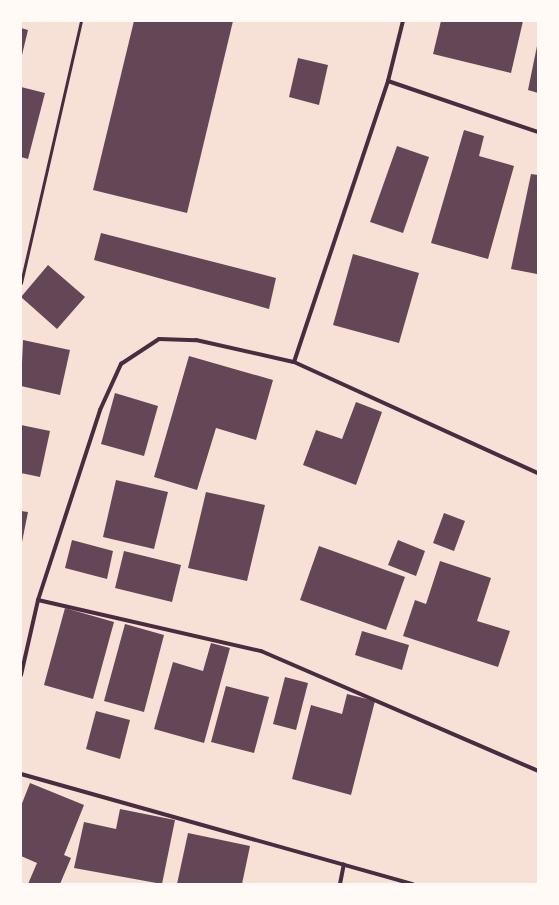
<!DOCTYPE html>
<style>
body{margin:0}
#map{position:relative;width:559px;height:905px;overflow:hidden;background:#f7e1d7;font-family:Raleway,sans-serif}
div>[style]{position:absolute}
.building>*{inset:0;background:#644757}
.service>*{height:3px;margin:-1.5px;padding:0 1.5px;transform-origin:1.5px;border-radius:1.5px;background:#4a2c40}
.minor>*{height:4px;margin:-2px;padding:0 2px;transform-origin:2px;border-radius:2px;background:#4a2c40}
span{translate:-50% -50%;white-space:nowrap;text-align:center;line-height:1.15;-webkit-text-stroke:3.5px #fffaf5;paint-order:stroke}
.frame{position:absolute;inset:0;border:22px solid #fffaf5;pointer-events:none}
</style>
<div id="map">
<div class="building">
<i style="clip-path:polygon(134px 21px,233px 21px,187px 213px,93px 190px)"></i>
<i style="clip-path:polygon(441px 21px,523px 21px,511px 73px,433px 54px)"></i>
<i style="clip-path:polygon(21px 28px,28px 30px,22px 55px,21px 54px)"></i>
<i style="clip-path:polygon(537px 46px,538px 46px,538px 93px,528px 90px)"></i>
<i style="clip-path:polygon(298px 58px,328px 65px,319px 105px,289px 97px)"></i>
<i style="clip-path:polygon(21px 87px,45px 93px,28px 159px,21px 157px)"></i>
<i style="clip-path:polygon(464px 130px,484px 136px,479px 156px,514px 166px,488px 259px,431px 243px)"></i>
<i style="clip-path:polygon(397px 146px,429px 157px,403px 233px,370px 222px)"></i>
<i style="clip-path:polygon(531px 174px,538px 175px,537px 274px,511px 269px)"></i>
<i style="clip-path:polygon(101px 233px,276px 278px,269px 309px,94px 260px)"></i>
<i style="clip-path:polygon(353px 254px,419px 273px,399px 343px,333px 325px)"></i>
<i style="clip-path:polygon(48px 265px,85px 297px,57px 329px,21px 297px)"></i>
<i style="clip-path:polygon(23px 340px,70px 350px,60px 395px,21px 386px)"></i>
<i style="clip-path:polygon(189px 356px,273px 380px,256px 440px,216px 428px,197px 490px,154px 477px)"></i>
<i style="clip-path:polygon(115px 393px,158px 406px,144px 456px,101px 444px)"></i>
<i style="clip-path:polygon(356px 402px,382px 412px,356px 485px,303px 465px,316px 430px,342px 439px)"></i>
<i style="clip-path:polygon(21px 425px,50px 431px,40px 477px,21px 473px)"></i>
<i style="clip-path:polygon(116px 480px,168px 492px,154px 549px,103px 537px)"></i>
<i style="clip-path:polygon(206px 492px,265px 505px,247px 581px,188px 568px)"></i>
<i style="clip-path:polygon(21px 511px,28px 512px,22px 542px,21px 542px)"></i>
<i style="clip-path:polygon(444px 513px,465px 521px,454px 551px,433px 543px)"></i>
<i style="clip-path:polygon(72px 540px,113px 551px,107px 579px,65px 568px)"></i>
<i style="clip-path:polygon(398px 540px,425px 551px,416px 576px,388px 565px)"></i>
<i style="clip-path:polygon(319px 546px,405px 577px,386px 630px,300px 600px)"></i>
<i style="clip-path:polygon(124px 551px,181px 565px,172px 602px,115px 588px)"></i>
<i style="clip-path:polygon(440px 561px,491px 578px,477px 621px,510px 631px,498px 667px,403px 636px,415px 600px,426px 604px)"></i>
<i style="clip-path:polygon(65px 608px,114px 622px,93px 699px,44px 685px)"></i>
<i style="clip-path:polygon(125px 624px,164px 635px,144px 712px,104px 701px)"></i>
<i style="clip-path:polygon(362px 631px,409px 645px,402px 670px,355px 655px)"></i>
<i style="clip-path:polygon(211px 643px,230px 648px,204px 743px,154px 729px,173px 662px,203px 671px)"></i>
<i style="clip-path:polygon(285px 677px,308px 683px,296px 730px,273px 724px)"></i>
<i style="clip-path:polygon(226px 686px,269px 697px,254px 753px,211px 742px)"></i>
<i style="clip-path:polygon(347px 694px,375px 701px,351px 795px,292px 779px,311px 705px,342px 714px)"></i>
<i style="clip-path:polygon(96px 711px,130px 720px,120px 759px,86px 749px)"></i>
<i style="clip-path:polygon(30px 783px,84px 805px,64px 855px,71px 858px,60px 884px,28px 884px,37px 863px,21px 856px,21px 806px)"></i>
<i style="clip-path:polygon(120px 809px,175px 820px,162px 884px,74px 868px,84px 822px,116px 829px)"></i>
<i style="clip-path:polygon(188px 833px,250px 846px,242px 884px,177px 884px)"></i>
</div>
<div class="service">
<i style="left:21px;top:283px;width:269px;rotate:-77.1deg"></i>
</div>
<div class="minor">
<i style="left:388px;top:81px;width:158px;rotate:18.8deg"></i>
<i style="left:294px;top:362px;width:296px;rotate:-71.5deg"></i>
<i style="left:388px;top:81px;width:62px;rotate:-76deg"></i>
<i style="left:38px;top:600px;width:229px;rotate:12.9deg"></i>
<i style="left:261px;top:651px;width:302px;rotate:23.4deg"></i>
<i style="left:21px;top:675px;width:77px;rotate:-77.2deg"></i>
<i style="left:38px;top:600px;width:200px;rotate:-71.9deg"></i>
<i style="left:100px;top:410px;width:51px;rotate:-65.5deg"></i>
<i style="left:121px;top:364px;width:45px;rotate:-33.3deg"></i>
<i style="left:159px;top:339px;width:37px;rotate:2deg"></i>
<i style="left:196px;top:340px;width:100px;rotate:12.7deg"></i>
<i style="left:294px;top:362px;width:268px;rotate:24.5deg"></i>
<i style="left:21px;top:774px;width:407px;rotate:15.7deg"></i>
<i style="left:340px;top:884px;width:20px;rotate:-79deg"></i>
</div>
<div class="frame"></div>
</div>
